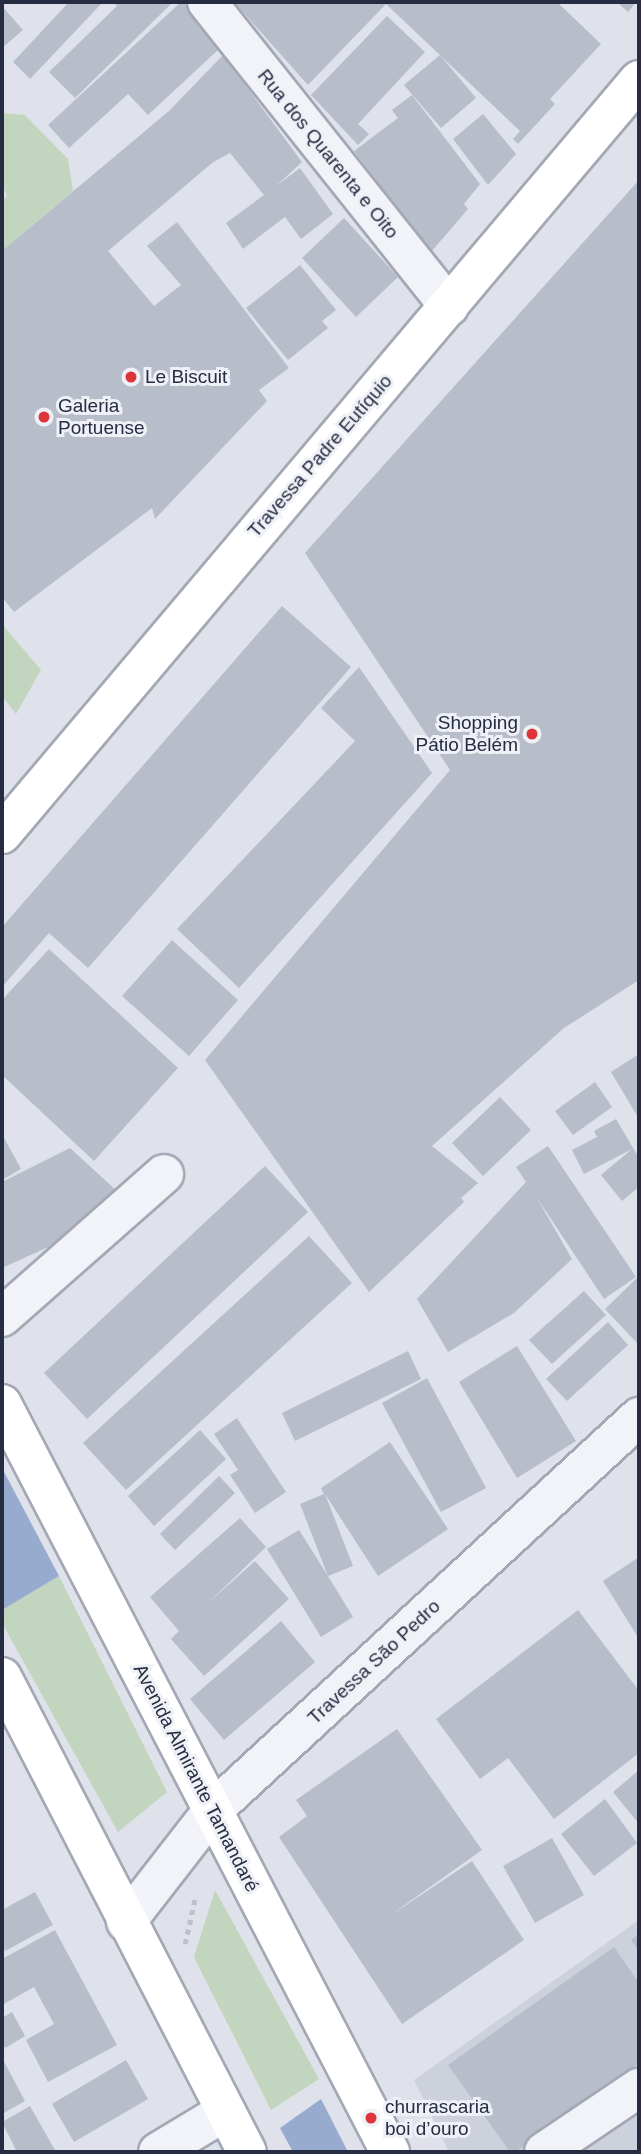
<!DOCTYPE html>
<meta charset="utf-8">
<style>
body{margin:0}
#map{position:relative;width:641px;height:2154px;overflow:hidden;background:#dfe2ea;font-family:Helvetica,sans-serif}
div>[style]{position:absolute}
.built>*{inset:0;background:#cdd1dc}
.green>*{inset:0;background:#c2d5bf}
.water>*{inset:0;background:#96abce}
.building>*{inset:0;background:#b8bdca}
.path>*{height:4.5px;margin-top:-2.25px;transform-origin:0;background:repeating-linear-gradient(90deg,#bdc0c9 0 5px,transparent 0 10px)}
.roads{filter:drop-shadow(2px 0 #a4a8b5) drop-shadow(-2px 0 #a4a8b5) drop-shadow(0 2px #a4a8b5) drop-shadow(0 -2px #a4a8b5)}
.minor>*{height:38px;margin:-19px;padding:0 19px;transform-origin:19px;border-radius:19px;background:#f2f3f8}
.major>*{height:38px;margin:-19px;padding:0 19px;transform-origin:19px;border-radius:19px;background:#fff}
.dots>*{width:19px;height:19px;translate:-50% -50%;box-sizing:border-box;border:4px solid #eff1f7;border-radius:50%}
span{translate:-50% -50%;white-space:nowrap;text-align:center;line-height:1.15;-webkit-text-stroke:6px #eff1f7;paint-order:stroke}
.street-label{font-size:19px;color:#262d43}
.poi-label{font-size:19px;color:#262d43}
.left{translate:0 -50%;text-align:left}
.right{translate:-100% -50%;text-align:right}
.frame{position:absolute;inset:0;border:4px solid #262d43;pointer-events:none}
</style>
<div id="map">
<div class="built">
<i style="clip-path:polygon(639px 1920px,639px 2152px,449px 2152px,414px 2080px)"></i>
</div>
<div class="green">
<i style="clip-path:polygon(2px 113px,25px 115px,68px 159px,73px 191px,2px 251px,2px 201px,7px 196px,2px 185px)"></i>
<i style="clip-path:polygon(2px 624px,41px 670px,16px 714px,2px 696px)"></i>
<i style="clip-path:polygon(59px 1576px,167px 1792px,118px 1832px,2px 1623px,2px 1610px)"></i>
<i style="clip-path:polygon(215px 1890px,319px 2079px,271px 2110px,194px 1957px)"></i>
</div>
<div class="water">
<i style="clip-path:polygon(2px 1468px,59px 1576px,2px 1610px)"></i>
<i style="clip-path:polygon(321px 2099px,348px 2152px,293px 2152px,280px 2128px)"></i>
</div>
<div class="building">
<i style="clip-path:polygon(69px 2px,103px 2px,30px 79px,13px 62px)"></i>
<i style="clip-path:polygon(113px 2px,173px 2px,75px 98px,49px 72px,117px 6px)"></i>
<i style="clip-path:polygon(181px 2px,187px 2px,205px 22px,199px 27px,219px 49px,148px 115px,128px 94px,69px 148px,48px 125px)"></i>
<i style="clip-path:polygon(234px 2px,557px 2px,601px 44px,550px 99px,555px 104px,518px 144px,513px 139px,520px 131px,386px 4px,308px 85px)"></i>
<i style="clip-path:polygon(617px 2px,636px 2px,628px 12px)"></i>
<i style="clip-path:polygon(2px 6px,23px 30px,2px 48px)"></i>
<i style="clip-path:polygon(387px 16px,425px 52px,358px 124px,369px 134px,358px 145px,311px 95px)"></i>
<i style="clip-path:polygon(223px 55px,302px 162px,276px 186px,300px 168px,333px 214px,301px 239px,285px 217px,243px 249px,226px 223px,264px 195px,230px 153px,212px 163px,108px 251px,154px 306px,181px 285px,147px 246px,177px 222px,289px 368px,259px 390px,267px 401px,155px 519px,152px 508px,14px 612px,2px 597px,2px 251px,169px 111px)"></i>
<i style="clip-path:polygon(440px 55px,476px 98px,441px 128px,404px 85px)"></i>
<i style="clip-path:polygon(412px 95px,480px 184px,464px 204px,468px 209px,431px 252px,354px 151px,398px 118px,392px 110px)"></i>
<i style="clip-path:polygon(483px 114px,516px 154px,488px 185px,453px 139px)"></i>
<i style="clip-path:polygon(639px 180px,639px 980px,564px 1028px,432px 1146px,478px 1183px,461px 1198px,464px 1202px,369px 1292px,205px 1060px,450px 770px,305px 553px)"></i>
<i style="clip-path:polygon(344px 218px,398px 277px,356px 317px,302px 258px)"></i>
<i style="clip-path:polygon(300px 265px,336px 310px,322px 321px,328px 328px,288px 360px,246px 308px)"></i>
<i style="clip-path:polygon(282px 606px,351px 667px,88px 968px,49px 933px,2px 987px,2px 927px)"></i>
<i style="clip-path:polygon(359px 667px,432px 773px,239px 988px,177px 929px,355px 741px,321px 708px)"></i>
<i style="clip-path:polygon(172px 940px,238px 1000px,189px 1056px,122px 996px)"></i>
<i style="clip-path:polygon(49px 949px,178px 1068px,94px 1161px,2px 1075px,2px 1000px)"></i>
<i style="clip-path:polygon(639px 1054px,639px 1119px,611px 1072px)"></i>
<i style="clip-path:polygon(595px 1082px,612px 1107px,573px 1135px,555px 1111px)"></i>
<i style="clip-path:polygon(500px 1097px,531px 1130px,483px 1176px,452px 1143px)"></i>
<i style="clip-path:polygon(616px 1119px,639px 1158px,639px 1187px,622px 1201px,601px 1175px,632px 1149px,584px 1174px,572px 1150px,597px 1137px,594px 1131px)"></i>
<i style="clip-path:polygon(2px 1134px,21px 1169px,2px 1180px)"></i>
<i style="clip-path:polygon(548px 1146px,636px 1277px,604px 1299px,537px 1198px,572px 1259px,514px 1313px,448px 1352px,417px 1299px,526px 1182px,516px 1167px)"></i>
<i style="clip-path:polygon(70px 1148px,117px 1191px,77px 1234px,2px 1268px,2px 1182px)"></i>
<i style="clip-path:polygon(265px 1166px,308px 1212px,87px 1419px,44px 1373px)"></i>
<i style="clip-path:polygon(309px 1236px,352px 1283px,126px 1490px,83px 1443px)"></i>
<i style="clip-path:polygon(637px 1278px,639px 1340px,637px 1343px,605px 1309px)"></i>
<i style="clip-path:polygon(584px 1291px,606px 1315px,552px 1364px,529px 1340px)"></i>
<i style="clip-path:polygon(608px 1322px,628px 1345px,567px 1401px,546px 1379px)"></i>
<i style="clip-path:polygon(517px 1346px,576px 1441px,517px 1478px,459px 1382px)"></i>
<i style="clip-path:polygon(408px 1351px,421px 1379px,295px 1441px,282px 1413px)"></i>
<i style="clip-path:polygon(427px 1378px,486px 1488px,441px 1512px,382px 1403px)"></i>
<i style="clip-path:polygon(237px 1418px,286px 1492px,255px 1513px,230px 1475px,238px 1470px,214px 1434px)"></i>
<i style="clip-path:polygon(200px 1430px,226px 1459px,154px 1526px,128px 1496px)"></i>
<i style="clip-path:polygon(390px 1442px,448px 1529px,378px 1576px,325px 1494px,353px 1566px,328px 1576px,353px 1617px,321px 1637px,267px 1549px,299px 1530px,328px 1576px,300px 1504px,324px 1494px,321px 1488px)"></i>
<i style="clip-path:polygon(219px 1476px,235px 1493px,175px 1550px,160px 1534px)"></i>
<i style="clip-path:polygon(240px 1518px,266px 1547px,207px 1604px,255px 1561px,289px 1599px,204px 1676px,171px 1639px,179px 1631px,150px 1597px)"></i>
<i style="clip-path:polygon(639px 1557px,639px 1639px,603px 1581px)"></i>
<i style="clip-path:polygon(578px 1610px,639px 1691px,639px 1753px,554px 1819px,508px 1758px,480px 1779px,436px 1719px)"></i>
<i style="clip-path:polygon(281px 1621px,315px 1662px,224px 1740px,190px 1699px)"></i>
<i style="clip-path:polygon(397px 1729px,482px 1850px,388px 1917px,472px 1861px,524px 1940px,402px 2024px,279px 1837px,307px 1816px,296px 1800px)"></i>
<i style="clip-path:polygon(639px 1770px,639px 1824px,613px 1792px)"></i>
<i style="clip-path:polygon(605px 1799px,637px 1843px,594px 1876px,561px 1834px)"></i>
<i style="clip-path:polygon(552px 1838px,584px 1895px,535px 1923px,503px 1866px)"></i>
<i style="clip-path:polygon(35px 1892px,53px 1925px,5px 1951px,2px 1944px,2px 1910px)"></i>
<i style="clip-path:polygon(55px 1930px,117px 2045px,48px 2082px,26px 2040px,54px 2024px,34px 1987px,2px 2005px,2px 1959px)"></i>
<i style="clip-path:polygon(639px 1934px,639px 1952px,631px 1940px)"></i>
<i style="clip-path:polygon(614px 1947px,639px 1983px,639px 2063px,515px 2152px,510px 2152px,448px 2065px)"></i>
<i style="clip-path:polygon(12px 2012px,25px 2036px,5px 2048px,2px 2041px,2px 2018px)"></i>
<i style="clip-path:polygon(2px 2058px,25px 2101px,2px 2114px)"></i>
<i style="clip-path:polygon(126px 2060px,148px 2099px,74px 2142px,52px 2104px)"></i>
<i style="clip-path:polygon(30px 2106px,56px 2152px,17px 2152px,2px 2122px)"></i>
</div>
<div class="path">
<i style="left:185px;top:1944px;width:47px;rotate:-77.7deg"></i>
</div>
<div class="roads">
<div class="minor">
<i style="left:207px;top:2px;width:389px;rotate:51.5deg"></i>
<i style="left:2px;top:1317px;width:216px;rotate:-41.4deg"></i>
<i style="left:126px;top:1922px;width:142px;rotate:-52.2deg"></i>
<i style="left:213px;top:1810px;width:580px;rotate:-42.69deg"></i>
<i style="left:158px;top:2152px;width:79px;rotate:-31.1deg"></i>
<i style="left:544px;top:2152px;width:115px;rotate:-34deg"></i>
</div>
<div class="major">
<i style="left:2px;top:834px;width:987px;rotate:-49.81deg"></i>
<i style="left:2px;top:1404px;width:843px;rotate:62.58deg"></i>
<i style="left:2px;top:1677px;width:534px;rotate:62.72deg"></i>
</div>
</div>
<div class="dots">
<i style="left:131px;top:377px;background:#de353d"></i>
<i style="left:44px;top:417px;background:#de353d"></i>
<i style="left:532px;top:734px;background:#de353d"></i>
<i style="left:371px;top:2118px;background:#de353d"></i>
</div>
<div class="street-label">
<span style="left:328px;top:154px;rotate:51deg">Rua dos Quarenta e Oito</span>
<span style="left:320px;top:456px;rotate:-49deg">Travessa Padre Eutíquio</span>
<span style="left:374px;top:1662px;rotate:-43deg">Travessa São Pedro</span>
<span style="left:196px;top:1778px;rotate:63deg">Avenida Almirante Tamandaré</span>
</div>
<div class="poi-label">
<span class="left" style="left:145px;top:377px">Le Biscuit</span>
<span class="left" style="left:58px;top:417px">Galeria<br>Portuense</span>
<span class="right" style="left:518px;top:734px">Shopping<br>Pátio Belém</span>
<span class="left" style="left:385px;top:2118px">churrascaria<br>boi d’ouro</span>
</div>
<div class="frame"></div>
</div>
